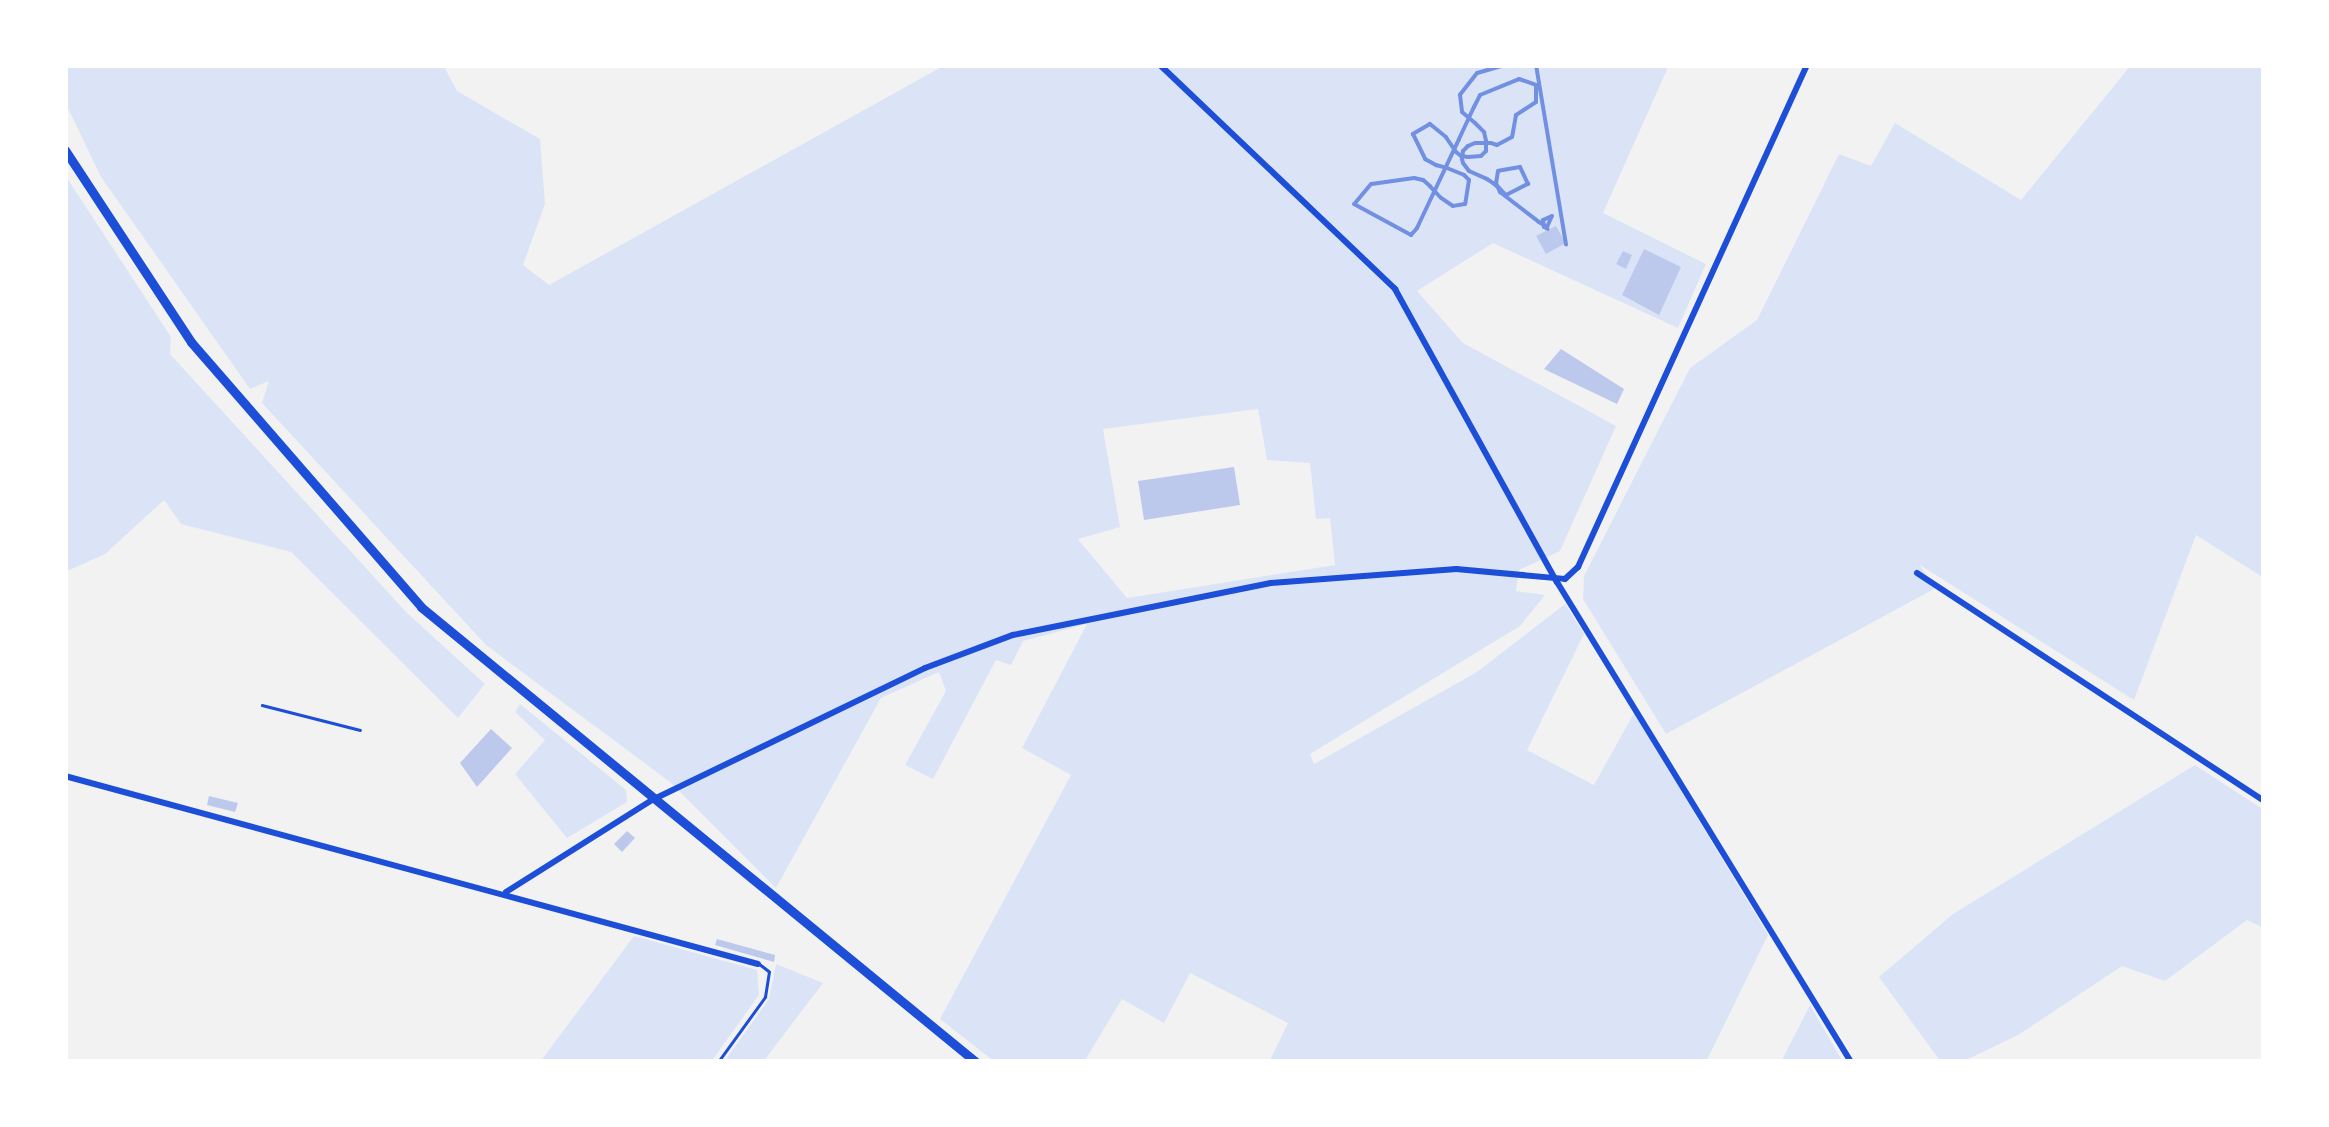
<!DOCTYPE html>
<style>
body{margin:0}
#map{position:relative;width:2329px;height:1127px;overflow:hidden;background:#f2f2f2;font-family:Commissioner,sans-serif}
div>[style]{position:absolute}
.green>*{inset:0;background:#dbe4f7}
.building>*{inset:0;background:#bdc9ec}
.service>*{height:2.5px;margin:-1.25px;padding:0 1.25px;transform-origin:1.25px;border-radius:1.25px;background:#1d4ed8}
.minor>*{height:6px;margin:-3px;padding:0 3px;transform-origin:3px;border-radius:3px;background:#1d4ed8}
.secondary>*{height:9px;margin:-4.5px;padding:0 4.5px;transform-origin:4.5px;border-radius:4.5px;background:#1d4ed8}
.rail>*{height:4px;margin:-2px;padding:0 2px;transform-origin:2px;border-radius:2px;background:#7290e2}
span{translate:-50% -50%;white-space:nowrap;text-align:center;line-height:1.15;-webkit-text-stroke:10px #fff;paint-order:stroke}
.frame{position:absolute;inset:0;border:68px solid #fff;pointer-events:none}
</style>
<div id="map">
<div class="green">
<i style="clip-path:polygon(evenodd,65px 65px,443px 65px,457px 91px,540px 139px,545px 204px,523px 265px,549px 285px,945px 65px,1669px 65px,1603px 213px,1706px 264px,1678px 328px,1493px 243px,1417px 291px,1463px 343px,1616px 426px,1560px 551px,1519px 570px,1516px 591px,1545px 595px,1520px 626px,1310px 754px,1314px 764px,1477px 672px,1565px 604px,1584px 634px,1527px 750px,1594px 785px,1634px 713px,1768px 935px,1706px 1062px,1269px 1062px,1288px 1023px,1190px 973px,1164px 1023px,1122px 999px,1084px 1062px,995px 1062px,940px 1019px,1071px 775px,1022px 748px,1087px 624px,1023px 641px,1011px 665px,996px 660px,933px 779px,905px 765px,946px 691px,939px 672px,881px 698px,776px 888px,670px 782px,486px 645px,262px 403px,269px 381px,250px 389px,101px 177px,65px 102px,65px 65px,1258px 409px,1267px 460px,1310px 463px,1316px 519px,1330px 518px,1335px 565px,1127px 598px,1078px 539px,1120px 527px,1103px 429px,1258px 409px)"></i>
<i style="clip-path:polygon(2131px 65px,2264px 65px,2264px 578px,2196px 535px,2134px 700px,1920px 565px,1934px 589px,1666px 734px,1583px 599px,1584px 576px,1690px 368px,1757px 320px,1839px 154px,1871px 166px,1895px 123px,2021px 200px)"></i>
<i style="clip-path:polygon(65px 175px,171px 337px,170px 354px,407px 613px,485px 684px,458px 718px,291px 552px,181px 524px,164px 500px,105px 554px,65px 572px)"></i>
<i style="clip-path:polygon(520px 704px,626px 790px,627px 802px,567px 838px,515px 774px,545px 740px,515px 712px)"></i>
<i style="clip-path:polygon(2195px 765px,2264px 810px,2264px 928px,2247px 920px,2165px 981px,2122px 966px,2018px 1035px,1962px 1062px,1941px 1062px,1879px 977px,1953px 914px)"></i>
<i style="clip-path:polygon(634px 936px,757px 970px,759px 995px,711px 1062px,540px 1062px)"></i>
<i style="clip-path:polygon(776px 964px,823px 983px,763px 1062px,724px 1062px,769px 999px)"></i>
<i style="clip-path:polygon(1810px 1005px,1843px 1062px,1781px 1062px)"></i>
</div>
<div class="building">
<i style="clip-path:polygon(1556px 226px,1566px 243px,1546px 254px,1536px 236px)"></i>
<i style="clip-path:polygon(1644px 249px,1681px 267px,1659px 315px,1622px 295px)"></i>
<i style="clip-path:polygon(1623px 251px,1632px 255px,1626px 269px,1616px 264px)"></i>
<i style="clip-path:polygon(1561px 349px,1624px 389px,1617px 404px,1544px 369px)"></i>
<i style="clip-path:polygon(1234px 467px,1240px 505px,1144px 520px,1138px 481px)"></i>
<i style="clip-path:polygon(491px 729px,512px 748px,477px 787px,460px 763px)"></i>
<i style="clip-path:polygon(209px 796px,238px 803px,235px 812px,207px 805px)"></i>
<i style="clip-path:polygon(627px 831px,635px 838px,622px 852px,614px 844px)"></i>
<i style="clip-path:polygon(717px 939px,775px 955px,774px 962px,715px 945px)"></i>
</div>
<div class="service">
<i style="left:262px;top:705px;width:101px;rotate:14.3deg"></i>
<i style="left:718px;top:1062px;width:80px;rotate:-54.1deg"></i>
<i style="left:765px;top:997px;width:25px;rotate:-81deg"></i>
<i style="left:769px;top:972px;width:11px;rotate:-142deg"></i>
</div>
<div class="minor">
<i style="left:1160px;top:65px;width:325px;rotate:43.6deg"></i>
<i style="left:1395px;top:289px;width:335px;rotate:61.1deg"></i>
<i style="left:1557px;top:582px;width:563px;rotate:58.51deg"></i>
<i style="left:1917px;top:573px;width:415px;rotate:33.3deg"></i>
<i style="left:65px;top:776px;width:718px;rotate:15.18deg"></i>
<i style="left:506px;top:892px;width:173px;rotate:-32.2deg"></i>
<i style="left:652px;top:800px;width:303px;rotate:-25.8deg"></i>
<i style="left:925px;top:668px;width:94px;rotate:-20.6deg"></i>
<i style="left:1013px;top:635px;width:263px;rotate:-11.4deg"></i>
<i style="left:1271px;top:583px;width:186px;rotate:-4.3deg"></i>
<i style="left:1456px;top:569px;width:109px;rotate:5.2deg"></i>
<i style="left:1565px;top:579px;width:18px;rotate:-43deg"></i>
<i style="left:1578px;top:567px;width:552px;rotate:-65.48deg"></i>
</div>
<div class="secondary">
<i style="left:65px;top:150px;width:230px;rotate:56.7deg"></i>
<i style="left:191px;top:342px;width:351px;rotate:49deg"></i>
<i style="left:421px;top:607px;width:718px;rotate:39.35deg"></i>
</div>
<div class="rail">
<i style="left:1505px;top:65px;width:29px;rotate:164deg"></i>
<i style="left:1477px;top:73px;width:28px;rotate:128deg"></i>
<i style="left:1460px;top:95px;width:17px;rotate:83deg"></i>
<i style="left:1462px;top:112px;width:17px;rotate:40deg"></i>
<i style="left:1475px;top:123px;width:13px;rotate:45deg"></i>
<i style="left:1484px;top:132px;width:9px;rotate:77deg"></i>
<i style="left:1486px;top:141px;width:10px;rotate:90deg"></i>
<i style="left:1486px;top:151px;width:7px;rotate:135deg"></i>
<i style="left:1481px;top:156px;width:13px;rotate:176deg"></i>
<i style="left:1468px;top:157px;width:7px;rotate:-172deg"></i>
<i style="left:1461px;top:156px;width:6px;rotate:-141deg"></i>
<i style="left:1456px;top:152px;width:18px;rotate:-124deg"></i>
<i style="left:1446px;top:137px;width:21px;rotate:-141deg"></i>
<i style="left:1430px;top:124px;width:20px;rotate:150deg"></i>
<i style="left:1413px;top:134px;width:28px;rotate:64deg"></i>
<i style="left:1425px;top:159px;width:13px;rotate:29deg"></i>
<i style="left:1436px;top:165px;width:11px;rotate:15deg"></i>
<i style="left:1447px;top:168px;width:18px;rotate:22deg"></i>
<i style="left:1464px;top:175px;width:7px;rotate:45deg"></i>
<i style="left:1469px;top:180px;width:24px;rotate:99deg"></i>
<i style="left:1465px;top:204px;width:12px;rotate:171deg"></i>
<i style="left:1453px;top:206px;width:14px;rotate:-146deg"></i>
<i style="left:1441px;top:198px;width:16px;rotate:-133deg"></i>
<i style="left:1430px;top:186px;width:9px;rotate:-139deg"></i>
<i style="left:1423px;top:180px;width:9px;rotate:-167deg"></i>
<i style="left:1414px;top:178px;width:43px;rotate:172.1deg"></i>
<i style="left:1371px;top:184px;width:26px;rotate:130deg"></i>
<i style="left:1354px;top:204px;width:65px;rotate:28.5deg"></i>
<i style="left:1411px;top:235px;width:9px;rotate:-49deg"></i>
<i style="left:1417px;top:228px;width:98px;rotate:-64.7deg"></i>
<i style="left:1459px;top:139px;width:35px;rotate:-65deg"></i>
<i style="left:1474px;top:107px;width:13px;rotate:-63deg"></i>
<i style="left:1480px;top:95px;width:42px;rotate:-22.3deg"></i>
<i style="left:1519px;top:79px;width:18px;rotate:19deg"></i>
<i style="left:1536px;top:85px;width:17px;rotate:90deg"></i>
<i style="left:1536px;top:102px;width:24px;rotate:147deg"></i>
<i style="left:1516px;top:115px;width:22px;rotate:100deg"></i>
<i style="left:1512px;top:137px;width:17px;rotate:152deg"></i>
<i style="left:1497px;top:145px;width:6px;rotate:-162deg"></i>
<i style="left:1491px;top:143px;width:16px;rotate:180deg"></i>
<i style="left:1475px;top:143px;width:8px;rotate:157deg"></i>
<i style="left:1468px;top:146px;width:7px;rotate:135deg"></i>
<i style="left:1463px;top:151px;width:8px;rotate:97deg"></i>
<i style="left:1462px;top:159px;width:4px;rotate:76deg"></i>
<i style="left:1463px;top:163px;width:10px;rotate:53deg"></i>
<i style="left:1469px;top:171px;width:20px;rotate:24deg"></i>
<i style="left:1487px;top:179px;width:7px;rotate:34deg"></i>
<i style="left:1493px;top:183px;width:8px;rotate:40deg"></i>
<i style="left:1499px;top:188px;width:10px;rotate:45deg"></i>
<i style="left:1506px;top:195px;width:25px;rotate:-27deg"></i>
<i style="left:1528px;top:184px;width:19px;rotate:-115deg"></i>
<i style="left:1520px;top:167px;width:22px;rotate:170deg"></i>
<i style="left:1498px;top:171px;width:12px;rotate:99deg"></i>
<i style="left:1496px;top:183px;width:10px;rotate:66deg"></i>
<i style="left:1500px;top:192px;width:49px;rotate:37.6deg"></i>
<i style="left:1539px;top:222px;width:9px;rotate:32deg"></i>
<i style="left:1547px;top:227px;width:12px;rotate:-66deg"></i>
<i style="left:1552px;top:216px;width:10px;rotate:156deg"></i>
<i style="left:1543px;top:220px;width:7px;rotate:82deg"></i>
<i style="left:1544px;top:227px;width:4px;rotate:27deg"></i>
<i style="left:1536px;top:65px;width:182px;rotate:80.5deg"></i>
</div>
<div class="frame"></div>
</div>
